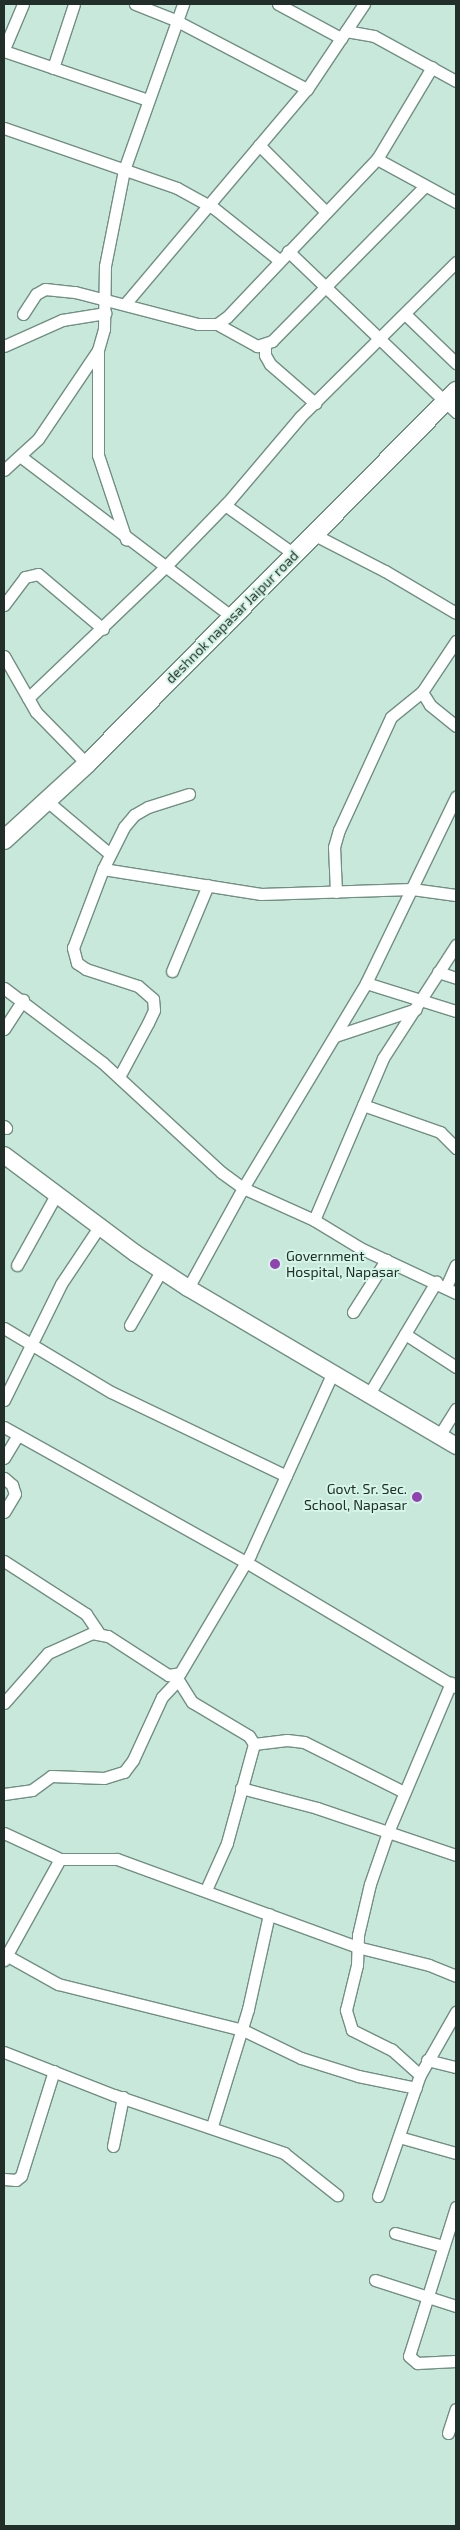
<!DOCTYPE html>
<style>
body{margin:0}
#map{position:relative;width:460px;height:2530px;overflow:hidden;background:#c7e8da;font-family:"Exo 2",sans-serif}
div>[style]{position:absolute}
.roads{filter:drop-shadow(1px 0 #718f82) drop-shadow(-1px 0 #718f82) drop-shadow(0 1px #718f82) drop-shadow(0 -1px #718f82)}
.street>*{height:11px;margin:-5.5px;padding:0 5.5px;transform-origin:5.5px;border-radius:5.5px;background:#fff}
.secondary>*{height:16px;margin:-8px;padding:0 8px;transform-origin:8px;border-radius:8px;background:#fff}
.primary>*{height:18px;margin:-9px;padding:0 9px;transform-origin:9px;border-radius:9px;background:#fff}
.dots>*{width:14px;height:14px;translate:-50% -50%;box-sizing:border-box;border:2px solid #d4f5e7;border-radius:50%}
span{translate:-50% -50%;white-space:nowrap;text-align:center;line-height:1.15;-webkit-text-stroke:4px #d4f5e7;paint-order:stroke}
.street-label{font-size:14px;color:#212e29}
.poi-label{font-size:14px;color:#212e29}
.left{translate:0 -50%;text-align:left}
.right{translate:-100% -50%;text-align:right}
.frame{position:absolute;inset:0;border:5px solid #212e29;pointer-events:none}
</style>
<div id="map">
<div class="roads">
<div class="street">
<i style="left:135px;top:4px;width:43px;rotate:21.8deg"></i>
<i style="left:175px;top:20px;width:149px;rotate:27.6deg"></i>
<i style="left:278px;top:4px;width:72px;rotate:28.4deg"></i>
<i style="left:346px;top:31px;width:28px;rotate:10deg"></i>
<i style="left:374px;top:36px;width:94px;rotate:28.8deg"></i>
<i style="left:4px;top:49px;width:49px;rotate:-67.1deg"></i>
<i style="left:4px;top:51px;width:152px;rotate:18.8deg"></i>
<i style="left:53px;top:68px;width:67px;rotate:-71.8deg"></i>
<i style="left:4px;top:128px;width:183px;rotate:19.1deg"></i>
<i style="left:177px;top:188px;width:43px;rotate:28.9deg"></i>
<i style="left:215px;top:209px;width:82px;rotate:38.6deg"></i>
<i style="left:259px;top:145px;width:95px;rotate:45deg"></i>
<i style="left:377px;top:159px;width:90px;rotate:28.6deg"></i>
<i style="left:288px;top:251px;width:233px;rotate:43.8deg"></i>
<i style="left:125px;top:304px;width:282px;rotate:-49.8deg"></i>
<i style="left:307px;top:89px;width:102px;rotate:-56.2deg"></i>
<i style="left:23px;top:314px;width:24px;rotate:-57deg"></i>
<i style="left:36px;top:294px;width:10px;rotate:-29deg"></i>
<i style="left:45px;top:289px;width:30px;rotate:6deg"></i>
<i style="left:75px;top:292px;width:127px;rotate:14.6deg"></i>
<i style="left:198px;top:324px;width:19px"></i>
<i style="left:217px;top:324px;width:12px;rotate:-35deg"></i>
<i style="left:227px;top:317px;width:218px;rotate:-46.5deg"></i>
<i style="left:377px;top:159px;width:107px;rotate:-59.1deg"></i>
<i style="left:405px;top:314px;width:71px;rotate:43.9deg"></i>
<i style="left:217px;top:324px;width:46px;rotate:28.8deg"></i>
<i style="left:257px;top:346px;width:16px;rotate:-18deg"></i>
<i style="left:272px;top:341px;width:218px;rotate:-45.4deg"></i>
<i style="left:4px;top:346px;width:64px;rotate:-24.1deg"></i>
<i style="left:62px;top:320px;width:44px;rotate:-9.2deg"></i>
<i style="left:265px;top:346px;width:9px;rotate:90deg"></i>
<i style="left:265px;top:355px;width:10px;rotate:61deg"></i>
<i style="left:270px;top:364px;width:60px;rotate:40.9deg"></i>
<i style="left:98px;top:350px;width:105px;rotate:90deg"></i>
<i style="left:98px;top:455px;width:89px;rotate:71.6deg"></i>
<i style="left:20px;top:456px;width:265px;rotate:37.2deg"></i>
<i style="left:4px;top:470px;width:46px;rotate:-42.4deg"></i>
<i style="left:38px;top:439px;width:107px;rotate:-56deg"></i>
<i style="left:98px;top:350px;width:22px;rotate:-74deg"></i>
<i style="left:104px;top:329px;width:63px;rotate:-89.1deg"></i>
<i style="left:105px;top:266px;width:98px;rotate:-78.8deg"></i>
<i style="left:124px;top:170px;width:176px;rotate:-70.4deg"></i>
<i style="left:225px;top:505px;width:85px;rotate:35.4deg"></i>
<i style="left:313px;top:534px;width:81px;rotate:27.2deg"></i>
<i style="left:385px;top:571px;width:82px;rotate:30.6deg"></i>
<i style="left:4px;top:605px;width:35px;rotate:-53deg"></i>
<i style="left:25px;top:577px;width:13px;rotate:-13deg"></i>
<i style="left:38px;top:574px;width:85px;rotate:40.2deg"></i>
<i style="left:456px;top:641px;width:61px;rotate:123.7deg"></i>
<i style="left:422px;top:692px;width:15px;rotate:58deg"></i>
<i style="left:430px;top:705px;width:33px;rotate:39deg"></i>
<i style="left:4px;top:656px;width:64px;rotate:60.3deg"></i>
<i style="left:36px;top:712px;width:73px;rotate:45.6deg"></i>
<i style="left:28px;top:698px;width:188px;rotate:-43.7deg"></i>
<i style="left:164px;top:568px;width:92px;rotate:-45.9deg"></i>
<i style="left:228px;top:502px;width:111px;rotate:-49.7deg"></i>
<i style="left:300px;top:417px;width:220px;rotate:-44.8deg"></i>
<i style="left:47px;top:801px;width:82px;rotate:40.1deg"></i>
<i style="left:103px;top:869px;width:160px;rotate:9deg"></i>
<i style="left:261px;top:894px;width:151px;rotate:-1.9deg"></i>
<i style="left:412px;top:889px;width:44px;rotate:7.8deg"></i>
<i style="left:336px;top:892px;width:45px;rotate:-92.5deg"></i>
<i style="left:334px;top:847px;width:18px;rotate:-74deg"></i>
<i style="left:339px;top:830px;width:124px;rotate:-65.3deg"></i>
<i style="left:391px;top:717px;width:40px;rotate:-39deg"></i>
<i style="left:172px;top:971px;width:93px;rotate:-67.3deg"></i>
<i style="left:438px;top:972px;width:19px;rotate:18deg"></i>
<i style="left:366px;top:983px;width:94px;rotate:17.3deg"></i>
<i style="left:4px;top:988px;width:124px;rotate:37.1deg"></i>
<i style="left:103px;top:1063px;width:161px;rotate:42.7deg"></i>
<i style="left:221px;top:1172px;width:27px;rotate:36deg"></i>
<i style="left:243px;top:1188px;width:78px;rotate:24.3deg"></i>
<i style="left:314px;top:1220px;width:54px;rotate:31.3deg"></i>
<i style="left:360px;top:1248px;width:106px;rotate:25.1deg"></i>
<i style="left:4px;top:1029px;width:35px;rotate:-57deg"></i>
<i style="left:335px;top:1036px;width:85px;rotate:-18.4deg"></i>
<i style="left:119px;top:1077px;width:61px;rotate:-61.8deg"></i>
<i style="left:148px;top:1023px;width:14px;rotate:-65deg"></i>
<i style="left:154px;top:1010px;width:11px;rotate:-95deg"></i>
<i style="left:153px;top:999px;width:20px;rotate:-139deg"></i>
<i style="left:138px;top:986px;width:55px;rotate:-161.9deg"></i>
<i style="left:86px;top:969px;width:11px;rotate:-146deg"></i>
<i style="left:77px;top:963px;width:16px;rotate:-105deg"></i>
<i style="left:73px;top:948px;width:85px;rotate:-69.2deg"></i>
<i style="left:103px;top:869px;width:47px;rotate:-63.4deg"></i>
<i style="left:124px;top:827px;width:16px;rotate:-50deg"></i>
<i style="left:134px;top:815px;width:16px;rotate:-30deg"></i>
<i style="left:148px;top:807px;width:43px;rotate:-17.6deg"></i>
<i style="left:363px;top:1105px;width:82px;rotate:19.3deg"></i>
<i style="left:440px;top:1132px;width:23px;rotate:45deg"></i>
<i style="left:4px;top:1126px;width:3px;rotate:45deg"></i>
<i style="left:314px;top:1220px;width:176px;rotate:-66.9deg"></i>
<i style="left:383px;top:1058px;width:135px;rotate:-57.1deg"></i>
<i style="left:17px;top:1265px;width:80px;rotate:-60.9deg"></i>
<i style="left:446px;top:1287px;width:24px;rotate:-66deg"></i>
<i style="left:188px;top:1288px;width:114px;rotate:-61.2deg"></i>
<i style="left:243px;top:1188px;width:239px;rotate:-59deg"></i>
<i style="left:366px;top:983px;width:207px;rotate:-64.2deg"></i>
<i style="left:353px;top:1312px;width:62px;rotate:-57.6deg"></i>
<i style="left:130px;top:1325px;width:62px;rotate:-60.1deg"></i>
<i style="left:4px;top:1328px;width:125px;rotate:30.9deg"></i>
<i style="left:111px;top:1392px;width:194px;rotate:25.6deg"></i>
<i style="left:405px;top:1334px;width:61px;rotate:32.9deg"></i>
<i style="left:369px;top:1394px;width:131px;rotate:-59.1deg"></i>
<i style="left:4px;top:1400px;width:129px;rotate:-63.8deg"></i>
<i style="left:61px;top:1284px;width:69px;rotate:-56.3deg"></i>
<i style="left:4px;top:1427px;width:277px;rotate:29.2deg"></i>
<i style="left:246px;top:1562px;width:244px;rotate:30.8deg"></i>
<i style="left:439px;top:1436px;width:32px;rotate:-58deg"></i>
<i style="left:4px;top:1458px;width:26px;rotate:-59deg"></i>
<i style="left:4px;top:1478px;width:11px;rotate:41deg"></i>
<i style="left:12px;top:1485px;width:9px;rotate:72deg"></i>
<i style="left:15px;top:1494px;width:21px;rotate:121deg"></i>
<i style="left:4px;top:1561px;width:98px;rotate:32.9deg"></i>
<i style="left:86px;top:1614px;width:23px;rotate:56deg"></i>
<i style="left:175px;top:1675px;width:32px;rotate:58deg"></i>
<i style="left:192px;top:1702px;width:66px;rotate:30.8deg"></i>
<i style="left:249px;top:1736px;width:9px;rotate:58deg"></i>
<i style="left:254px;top:1744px;width:103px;rotate:105.3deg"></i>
<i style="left:227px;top:1843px;width:51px;rotate:114.1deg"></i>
<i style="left:4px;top:1703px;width:67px;rotate:-48.7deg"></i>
<i style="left:48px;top:1653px;width:48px;rotate:-24.4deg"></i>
<i style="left:92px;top:1633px;width:16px;rotate:11deg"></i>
<i style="left:108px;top:1636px;width:72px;rotate:33deg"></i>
<i style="left:168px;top:1675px;width:12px;rotate:-9deg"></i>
<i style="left:180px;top:1673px;width:137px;rotate:-59.3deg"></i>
<i style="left:250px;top:1555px;width:201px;rotate:-65.6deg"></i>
<i style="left:254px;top:1744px;width:33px;rotate:-7deg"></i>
<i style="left:287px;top:1740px;width:17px;rotate:7deg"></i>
<i style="left:304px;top:1742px;width:112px;rotate:26.6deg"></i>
<i style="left:241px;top:1788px;width:79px;rotate:14.7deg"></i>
<i style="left:317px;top:1808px;width:147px;rotate:18.7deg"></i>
<i style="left:4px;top:1794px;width:28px;rotate:-8deg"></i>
<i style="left:32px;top:1790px;width:24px;rotate:-36deg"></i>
<i style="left:51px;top:1776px;width:53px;rotate:2.2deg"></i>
<i style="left:104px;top:1778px;width:21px;rotate:-17deg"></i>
<i style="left:124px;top:1772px;width:15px;rotate:-53deg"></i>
<i style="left:133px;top:1760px;width:69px;rotate:-65.3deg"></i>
<i style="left:162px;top:1697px;width:23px;rotate:-47deg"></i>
<i style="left:4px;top:1833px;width:62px;rotate:24.9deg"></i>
<i style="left:60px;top:1859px;width:57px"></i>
<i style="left:117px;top:1859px;width:256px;rotate:20.1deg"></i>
<i style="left:357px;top:1947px;width:74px;rotate:14deg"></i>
<i style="left:429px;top:1965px;width:29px;rotate:22deg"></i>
<i style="left:4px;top:1954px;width:62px;rotate:29.1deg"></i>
<i style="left:58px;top:1984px;width:191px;rotate:14deg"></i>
<i style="left:243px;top:2030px;width:64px;rotate:25.8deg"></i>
<i style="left:301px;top:2058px;width:60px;rotate:17.5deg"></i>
<i style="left:358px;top:2076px;width:59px;rotate:11.7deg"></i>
<i style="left:4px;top:1960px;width:115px;rotate:-61deg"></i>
<i style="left:4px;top:2052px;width:118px;rotate:21.4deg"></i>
<i style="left:114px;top:2095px;width:180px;rotate:18.8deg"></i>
<i style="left:284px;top:2153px;width:68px;rotate:38.4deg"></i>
<i style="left:427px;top:2060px;width:30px;rotate:14deg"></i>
<i style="left:420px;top:2075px;width:38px;rotate:-138deg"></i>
<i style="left:392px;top:2050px;width:45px;rotate:-153.4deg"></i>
<i style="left:352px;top:2030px;width:21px;rotate:-107deg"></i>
<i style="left:346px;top:2010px;width:46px;rotate:-76.3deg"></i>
<i style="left:357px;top:1965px;width:30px;rotate:-88deg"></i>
<i style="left:358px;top:1935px;width:52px;rotate:-76.8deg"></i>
<i style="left:370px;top:1884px;width:55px;rotate:-70.9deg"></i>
<i style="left:388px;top:1832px;width:162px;rotate:-67.1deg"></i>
<i style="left:212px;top:2126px;width:122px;rotate:-72.9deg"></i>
<i style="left:248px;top:2009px;width:97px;rotate:-77.5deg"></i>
<i style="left:399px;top:2137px;width:59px;rotate:15.7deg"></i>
<i style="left:113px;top:2146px;width:50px;rotate:-78.5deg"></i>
<i style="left:4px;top:2179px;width:12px;rotate:5deg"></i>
<i style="left:16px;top:2180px;width:6px;rotate:-39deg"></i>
<i style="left:21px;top:2176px;width:110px;rotate:-72.6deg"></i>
<i style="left:378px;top:2196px;width:128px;rotate:-70.9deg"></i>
<i style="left:420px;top:2075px;width:73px;rotate:-60.3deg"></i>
<i style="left:456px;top:2207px;width:156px;rotate:107.5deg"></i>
<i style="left:409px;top:2356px;width:11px;rotate:41deg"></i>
<i style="left:417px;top:2363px;width:39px;rotate:-3deg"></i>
<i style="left:395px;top:2233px;width:50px;rotate:15.2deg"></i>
<i style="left:375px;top:2280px;width:85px;rotate:17.8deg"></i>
<i style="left:448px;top:2433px;width:25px;rotate:-72deg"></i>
</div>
<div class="secondary">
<i style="left:4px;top:1155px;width:164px;rotate:36.8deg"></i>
<i style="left:135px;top:1253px;width:64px;rotate:33.4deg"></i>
<i style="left:188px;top:1288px;width:311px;rotate:30.5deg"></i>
</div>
<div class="primary">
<i style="left:4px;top:840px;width:113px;rotate:-42.5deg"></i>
<i style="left:87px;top:764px;width:525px;rotate:-45.31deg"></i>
</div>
</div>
<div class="dots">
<i style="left:275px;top:1264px;background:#9241b0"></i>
<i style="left:417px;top:1497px;background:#9241b0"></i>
</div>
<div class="street-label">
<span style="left:232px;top:617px;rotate:-45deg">deshnok napasar Jaipur road</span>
</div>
<div class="poi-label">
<span class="left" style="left:286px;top:1264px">Government<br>Hospital, Napasar</span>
<span class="right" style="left:407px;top:1497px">Govt. Sr. Sec.<br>School, Napasar</span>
</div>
<div class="frame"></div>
</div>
